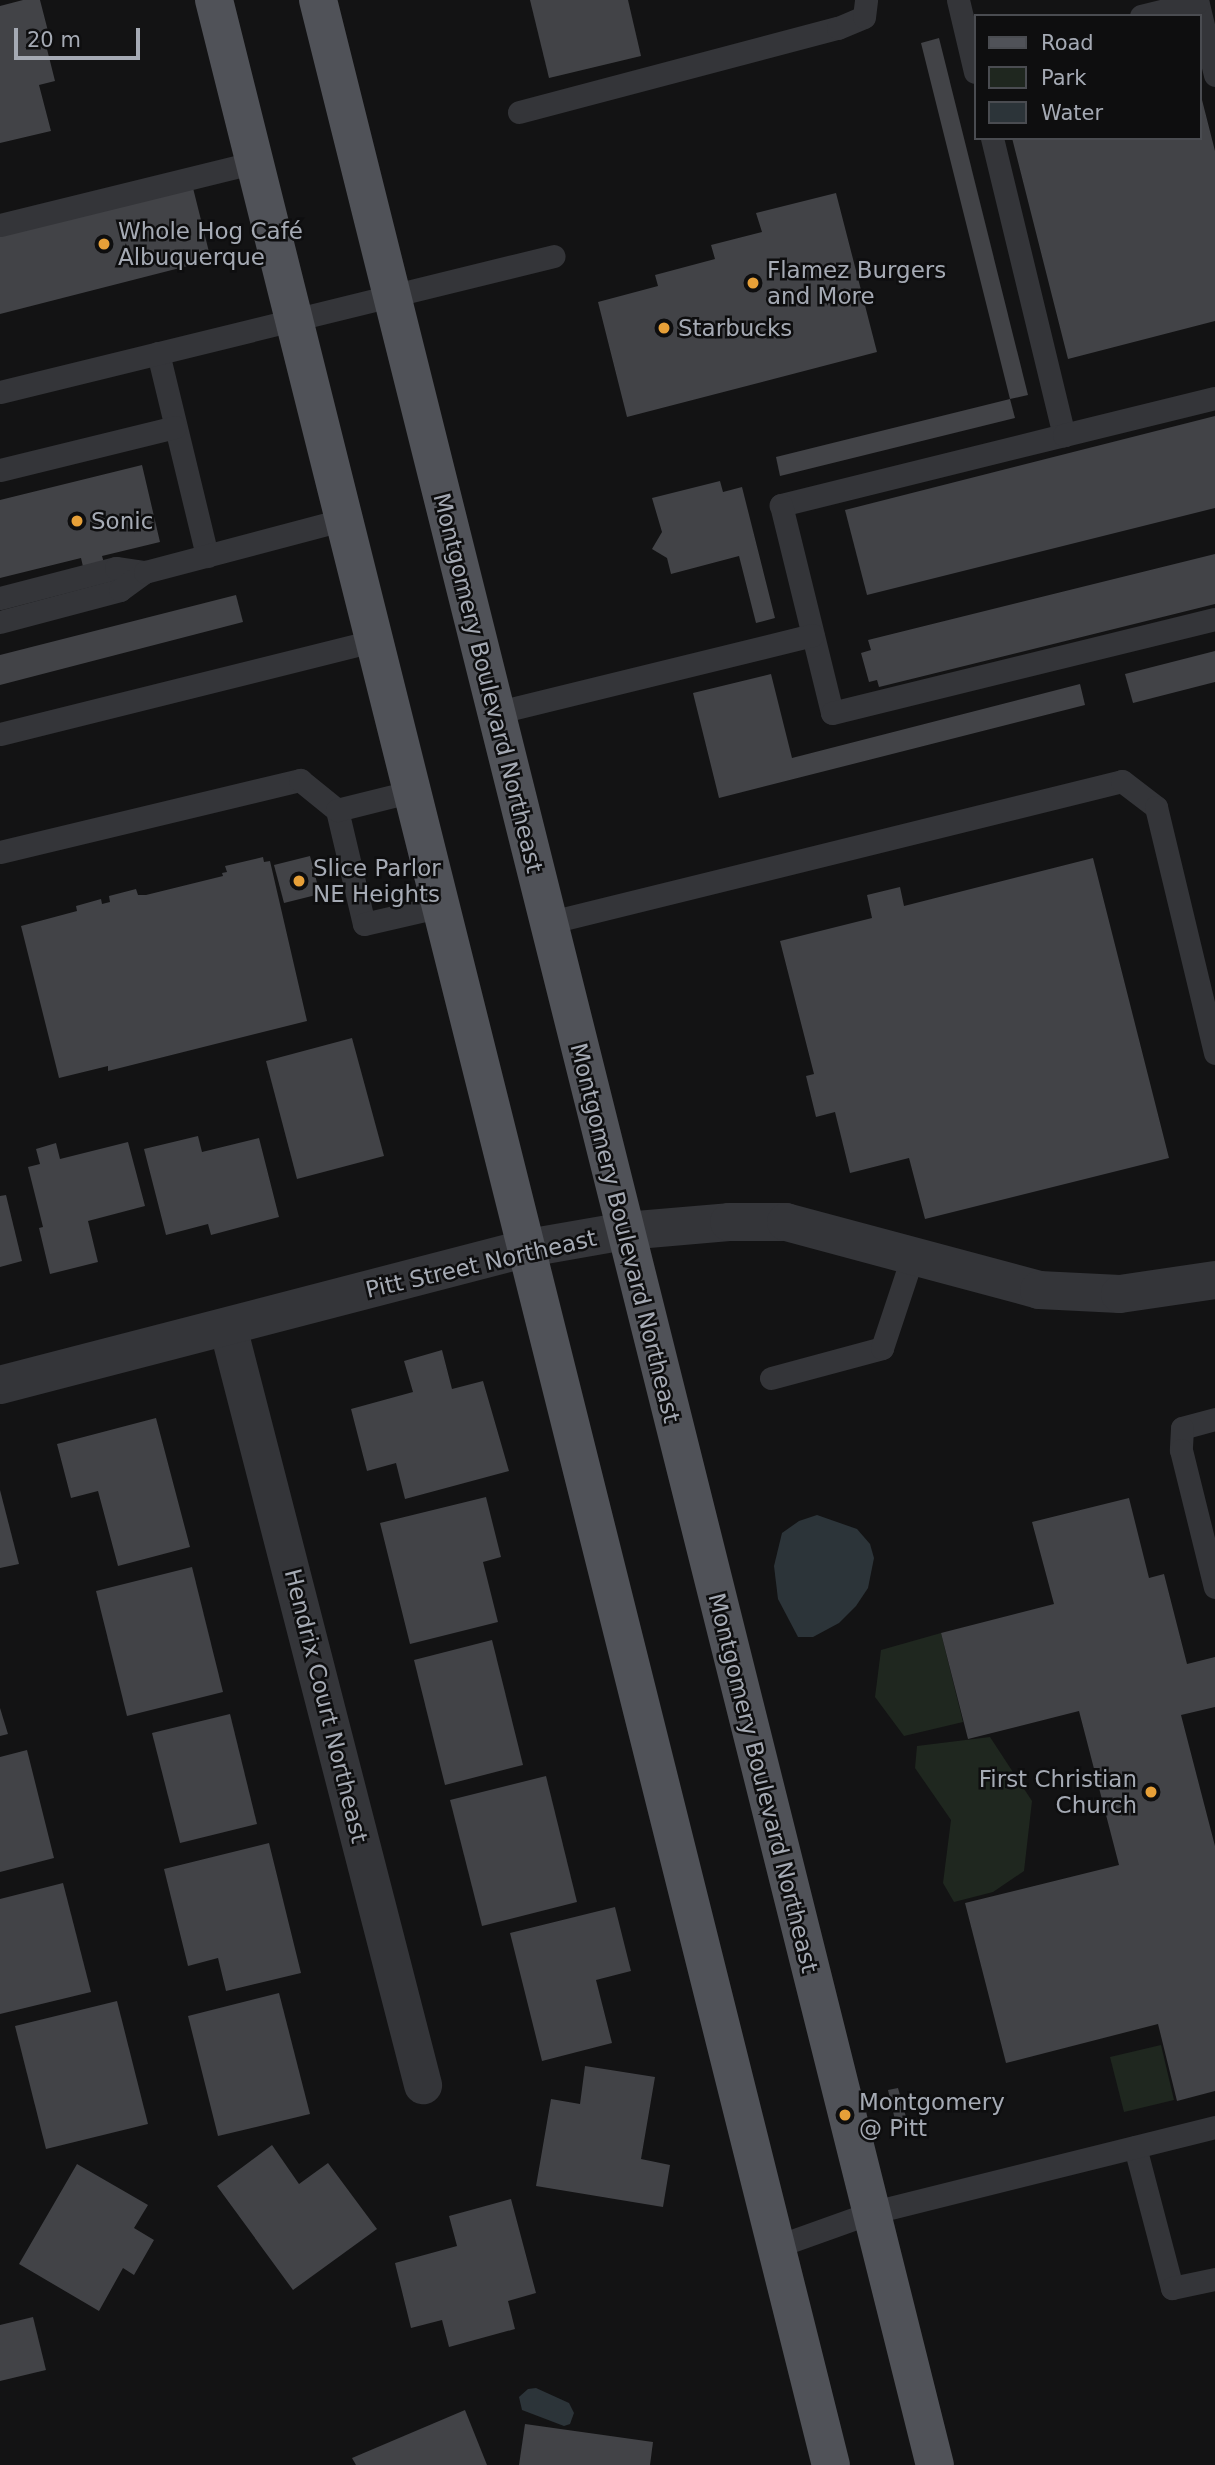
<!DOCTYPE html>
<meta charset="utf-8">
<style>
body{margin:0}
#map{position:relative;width:1215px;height:2465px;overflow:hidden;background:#131314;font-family:"DejaVu Sans",sans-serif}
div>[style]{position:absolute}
.green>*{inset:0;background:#1f271f}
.water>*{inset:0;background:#2c3439}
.building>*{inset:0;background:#424347}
.lane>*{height:23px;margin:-11.5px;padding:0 11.5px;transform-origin:11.5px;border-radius:11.5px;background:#343539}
.street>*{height:38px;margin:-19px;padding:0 19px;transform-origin:19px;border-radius:19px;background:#343539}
.primary>*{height:38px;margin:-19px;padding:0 19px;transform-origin:19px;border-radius:19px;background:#505258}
.dots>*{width:19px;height:19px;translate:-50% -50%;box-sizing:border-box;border:4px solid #0e0e0f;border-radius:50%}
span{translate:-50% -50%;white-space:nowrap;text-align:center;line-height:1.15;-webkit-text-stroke:5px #0e0e0f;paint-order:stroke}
.poi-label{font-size:23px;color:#a5aab4}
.left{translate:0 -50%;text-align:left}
.right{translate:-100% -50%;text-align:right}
.street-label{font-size:23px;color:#a5aab4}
.legend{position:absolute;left:974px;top:14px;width:228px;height:126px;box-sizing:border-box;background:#0e0e0f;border:2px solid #4a4c51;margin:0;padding:9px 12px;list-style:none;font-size:21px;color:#a5aab4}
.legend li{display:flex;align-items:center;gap:14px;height:35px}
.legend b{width:35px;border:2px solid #4a4c51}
.scale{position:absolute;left:14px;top:28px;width:126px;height:32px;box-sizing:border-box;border:4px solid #a5aab4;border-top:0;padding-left:9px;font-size:21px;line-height:24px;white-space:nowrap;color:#a5aab4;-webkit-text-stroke:5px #0e0e0f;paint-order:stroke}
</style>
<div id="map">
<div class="green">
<i style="clip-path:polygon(941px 1633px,963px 1722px,904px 1736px,875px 1697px,881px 1650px)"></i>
<i style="clip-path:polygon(990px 1737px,1032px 1801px,1024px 1871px,993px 1892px,954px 1902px,943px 1883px,951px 1820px,915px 1768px,917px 1746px)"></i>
<i style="clip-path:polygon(1161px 2045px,1174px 2100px,1124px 2112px,1110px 2057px)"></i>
</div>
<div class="water">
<i style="clip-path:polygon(817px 1515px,857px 1529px,870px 1544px,874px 1558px,868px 1588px,856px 1606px,839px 1623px,813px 1637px,798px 1637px,778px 1599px,774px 1566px,782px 1533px,799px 1521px)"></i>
<i style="clip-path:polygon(536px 2388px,569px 2403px,574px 2413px,570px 2424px,564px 2426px,522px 2410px,519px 2397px,528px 2389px)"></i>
</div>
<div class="building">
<i style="clip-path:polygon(23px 0,40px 0,49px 35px,44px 37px,55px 81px,39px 85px,51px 131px,0 143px,0 6px)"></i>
<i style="clip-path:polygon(530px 0,628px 0,641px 56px,549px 78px)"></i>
<i style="clip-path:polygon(939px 38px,1028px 395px,1010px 399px,921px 43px)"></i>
<i style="clip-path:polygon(1200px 92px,1215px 151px,1215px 321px,1068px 359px,1012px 138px,1199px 138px)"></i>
<i style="clip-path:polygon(193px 188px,211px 260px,0 314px,0 227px)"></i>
<i style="clip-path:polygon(836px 193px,877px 352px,627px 417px,598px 302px,658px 286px,655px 275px,715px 259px,711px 245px,762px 232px,756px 213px)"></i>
<i style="clip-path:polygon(1010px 399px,1015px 418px,780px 476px,776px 457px)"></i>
<i style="clip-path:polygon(1215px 416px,1215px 508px,867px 595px,845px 510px)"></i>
<i style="clip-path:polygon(142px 465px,160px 542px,102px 556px,105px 566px,84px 571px,81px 558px,0 578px,0 500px)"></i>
<i style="clip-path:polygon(720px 481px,723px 492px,742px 487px,775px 618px,756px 623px,739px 556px,671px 574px,667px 558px,652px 549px,662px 532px,652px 498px)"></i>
<i style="clip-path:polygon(1215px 554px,1215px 604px,879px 687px,877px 680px,869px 682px,861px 653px,871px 650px,868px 640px)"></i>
<i style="clip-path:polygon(236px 595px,243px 622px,0 685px,0 655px)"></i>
<i style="clip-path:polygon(1215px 651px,1215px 682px,1133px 703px,1125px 674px)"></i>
<i style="clip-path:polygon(771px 674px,792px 758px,1080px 684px,1085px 705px,719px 798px,693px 693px)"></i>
<i style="clip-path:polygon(310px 856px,320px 894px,284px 903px,274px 865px)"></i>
<i style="clip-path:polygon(263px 857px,264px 862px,270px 861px,307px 1021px,108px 1071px,108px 1066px,59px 1078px,21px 926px,77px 911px,76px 906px,101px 899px,102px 904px,110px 902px,109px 896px,136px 889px,138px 895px,146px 895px,223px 876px,222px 873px,227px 872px,225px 866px)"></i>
<i style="clip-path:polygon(1093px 858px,1169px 1158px,925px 1219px,909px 1158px,850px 1173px,835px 1112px,816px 1117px,806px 1076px,814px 1074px,780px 941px,872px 918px,867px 895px,900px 887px,904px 906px)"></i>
<i style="clip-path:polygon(352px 1038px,384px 1156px,297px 1179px,266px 1061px)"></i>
<i style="clip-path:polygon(198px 1136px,202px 1152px,259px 1138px,279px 1217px,211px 1235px,208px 1224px,166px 1235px,144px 1149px)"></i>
<i style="clip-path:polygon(128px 1142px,145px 1206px,88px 1221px,98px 1262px,50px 1274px,39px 1228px,43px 1227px,28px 1167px,40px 1164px,36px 1149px,56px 1143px,60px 1159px)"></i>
<i style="clip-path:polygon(6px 1195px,22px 1261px,0 1267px,0 1196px)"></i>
<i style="clip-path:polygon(442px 1350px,452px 1389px,483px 1381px,509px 1471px,405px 1499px,396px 1463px,367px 1471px,351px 1409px,413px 1392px,404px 1361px)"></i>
<i style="clip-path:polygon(156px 1418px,190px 1547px,118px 1566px,98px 1491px,71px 1498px,57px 1444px)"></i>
<i style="clip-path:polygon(0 1490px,19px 1564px,0 1568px)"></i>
<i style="clip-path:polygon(486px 1497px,501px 1557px,483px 1562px,498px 1622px,410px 1644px,380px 1523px)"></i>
<i style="clip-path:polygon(1129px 1498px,1149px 1578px,1164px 1574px,1187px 1664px,1215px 1657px,1215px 1707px,1181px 1715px,1215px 1846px,1215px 2091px,1177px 2101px,1158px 2024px,1006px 2063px,965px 1903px,1119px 1865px,1079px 1711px,968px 1739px,941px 1633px,1054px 1604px,1032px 1522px)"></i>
<i style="clip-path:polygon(192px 1567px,223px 1692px,127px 1716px,96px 1591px)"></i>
<i style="clip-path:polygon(492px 1640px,523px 1765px,445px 1785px,414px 1660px)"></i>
<i style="clip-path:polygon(0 1708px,8px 1734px,0 1736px)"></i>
<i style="clip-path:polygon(230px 1714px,257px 1824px,180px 1843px,152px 1733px)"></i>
<i style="clip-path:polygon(27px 1750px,54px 1858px,0 1872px,0 1757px)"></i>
<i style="clip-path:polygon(546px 1776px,577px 1902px,482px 1926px,450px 1800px)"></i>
<i style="clip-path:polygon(269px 1843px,301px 1973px,226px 1991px,218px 1958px,188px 1966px,164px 1869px)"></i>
<i style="clip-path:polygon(63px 1883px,91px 1992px,0 2014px,0 1899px)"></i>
<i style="clip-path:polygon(615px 1907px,631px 1971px,596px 1980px,612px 2043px,542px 2061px,510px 1933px)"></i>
<i style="clip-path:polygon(279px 1993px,310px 2114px,218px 2136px,188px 2016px)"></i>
<i style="clip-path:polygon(117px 2001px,148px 2124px,46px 2149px,15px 2026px)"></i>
<i style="clip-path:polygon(585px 2066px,655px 2077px,641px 2159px,670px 2165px,663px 2207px,536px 2186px,551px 2099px,580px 2104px)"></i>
<i style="clip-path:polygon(898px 2088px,906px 2117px,895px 2120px,888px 2090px)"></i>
<i style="clip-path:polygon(272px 2145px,299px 2184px,328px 2163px,377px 2229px,293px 2290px,217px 2186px)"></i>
<i style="clip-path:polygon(77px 2164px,148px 2205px,134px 2228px,154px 2240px,134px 2275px,123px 2268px,99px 2311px,19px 2264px)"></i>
<i style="clip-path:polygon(511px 2199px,536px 2293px,508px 2301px,515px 2329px,449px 2347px,442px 2320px,411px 2328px,395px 2263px,457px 2246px,449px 2216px)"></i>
<i style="clip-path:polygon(33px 2317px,46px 2370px,0 2381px,0 2325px)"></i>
<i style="clip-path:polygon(465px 2410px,487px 2465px,356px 2465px,352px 2458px)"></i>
<i style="clip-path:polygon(525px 2424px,653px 2442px,650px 2465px,519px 2465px)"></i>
</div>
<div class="lane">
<i style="left:958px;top:0;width:74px;rotate:76.7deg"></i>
<i style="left:1197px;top:0;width:77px;rotate:76.5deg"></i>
<i style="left:1141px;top:16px;width:58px;rotate:-14deg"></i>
<i style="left:519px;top:112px;width:330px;rotate:-14.8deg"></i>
<i style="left:838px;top:28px;width:28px;rotate:-23deg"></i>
<i style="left:864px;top:17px;width:17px;rotate:-83deg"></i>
<i style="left:992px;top:138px;width:306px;rotate:76.4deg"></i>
<i style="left:1064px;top:435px;width:292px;rotate:166.1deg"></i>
<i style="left:781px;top:505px;width:214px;rotate:76.2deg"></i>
<i style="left:832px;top:713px;width:394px;rotate:-13.8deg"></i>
<i style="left:0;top:225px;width:264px;rotate:-13.8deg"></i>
<i style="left:158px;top:353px;width:209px;rotate:76.4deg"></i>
<i style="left:0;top:392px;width:570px;rotate:-13.79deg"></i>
<i style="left:1064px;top:435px;width:155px;rotate:-13.8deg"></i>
<i style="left:0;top:470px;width:180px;rotate:-13.8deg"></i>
<i style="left:0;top:598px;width:120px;rotate:-14.5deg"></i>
<i style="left:116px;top:568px;width:29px;rotate:8deg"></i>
<i style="left:0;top:622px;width:124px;rotate:-14.9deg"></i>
<i style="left:120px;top:590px;width:31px;rotate:-36deg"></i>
<i style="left:145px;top:572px;width:207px;rotate:-14.8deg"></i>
<i style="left:495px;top:713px;width:327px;rotate:-13.8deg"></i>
<i style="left:0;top:734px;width:388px;rotate:-14deg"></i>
<i style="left:337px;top:810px;width:117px;rotate:76.7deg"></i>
<i style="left:364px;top:924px;width:80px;rotate:-13deg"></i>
<i style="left:0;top:852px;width:309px;rotate:-13.5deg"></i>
<i style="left:300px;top:780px;width:48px;rotate:39deg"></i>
<i style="left:337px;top:810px;width:78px;rotate:-14deg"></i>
<i style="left:547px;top:923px;width:592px;rotate:-13.87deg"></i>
<i style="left:1122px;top:781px;width:43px;rotate:37.4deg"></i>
<i style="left:1156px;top:807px;width:253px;rotate:76.5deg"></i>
<i style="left:771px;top:1378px;width:115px;rotate:-15.1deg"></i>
<i style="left:882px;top:1348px;width:98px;rotate:-71.6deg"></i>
<i style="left:1215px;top:1419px;width:34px;rotate:165deg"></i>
<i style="left:1182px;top:1428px;width:22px;rotate:93deg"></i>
<i style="left:1181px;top:1450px;width:141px;rotate:76.1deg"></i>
<i style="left:1135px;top:2147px;width:146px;rotate:75.3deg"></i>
<i style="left:1172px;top:2288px;width:44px;rotate:-11.8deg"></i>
<i style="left:775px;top:2247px;width:101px;rotate:-19.7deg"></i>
<i style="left:870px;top:2213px;width:356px;rotate:-14deg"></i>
</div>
<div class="street">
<i style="left:228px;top:1327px;width:783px;rotate:75.57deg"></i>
<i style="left:0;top:1385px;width:545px;rotate:-14.55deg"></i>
<i style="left:528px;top:1248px;width:98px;rotate:-9.9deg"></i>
<i style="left:625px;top:1231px;width:104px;rotate:-4.9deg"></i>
<i style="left:729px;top:1222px;width:57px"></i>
<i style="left:786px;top:1222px;width:262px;rotate:15deg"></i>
<i style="left:1039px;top:1290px;width:81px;rotate:2.8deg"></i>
<i style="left:1120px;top:1294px;width:96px;rotate:-8.4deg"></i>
</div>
<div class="primary">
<i style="left:214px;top:0;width:2541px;rotate:75.95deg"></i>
<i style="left:318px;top:0;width:2541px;rotate:75.95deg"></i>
</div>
<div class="dots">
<i style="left:104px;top:244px;background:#e7a038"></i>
<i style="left:753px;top:283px;background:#e7a038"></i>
<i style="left:664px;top:328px;background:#e7a038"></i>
<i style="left:77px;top:521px;background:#e7a038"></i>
<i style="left:299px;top:881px;background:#e7a038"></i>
<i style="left:1151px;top:1792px;background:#e7a038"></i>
<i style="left:845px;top:2115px;background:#e7a038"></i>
</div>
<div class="poi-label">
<span class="left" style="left:118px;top:244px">Whole Hog Café<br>Albuquerque</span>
<span class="left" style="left:767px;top:283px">Flamez Burgers<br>and More</span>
<span class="left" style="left:678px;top:328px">Starbucks</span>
<span class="left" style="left:91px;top:521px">Sonic</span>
<span class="left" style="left:313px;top:881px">Slice Parlor<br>NE Heights</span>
<span class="right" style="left:1137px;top:1792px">First Christian<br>Church</span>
<span class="left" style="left:859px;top:2115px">Montgomery<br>@ Pitt</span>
</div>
<div class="street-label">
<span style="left:488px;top:683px;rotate:76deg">Montgomery Boulevard Northeast</span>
<span style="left:625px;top:1233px;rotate:76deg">Montgomery Boulevard Northeast</span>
<span style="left:481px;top:1264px;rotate:-13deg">Pitt Street Northeast</span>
<span style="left:326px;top:1706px;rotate:76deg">Hendrix Court Northeast</span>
<span style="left:763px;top:1783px;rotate:76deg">Montgomery Boulevard Northeast</span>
</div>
<ul class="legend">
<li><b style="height:9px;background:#505258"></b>Road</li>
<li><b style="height:19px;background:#1f271f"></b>Park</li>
<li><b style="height:19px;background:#2c3439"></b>Water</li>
</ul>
<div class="scale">20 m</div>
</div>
